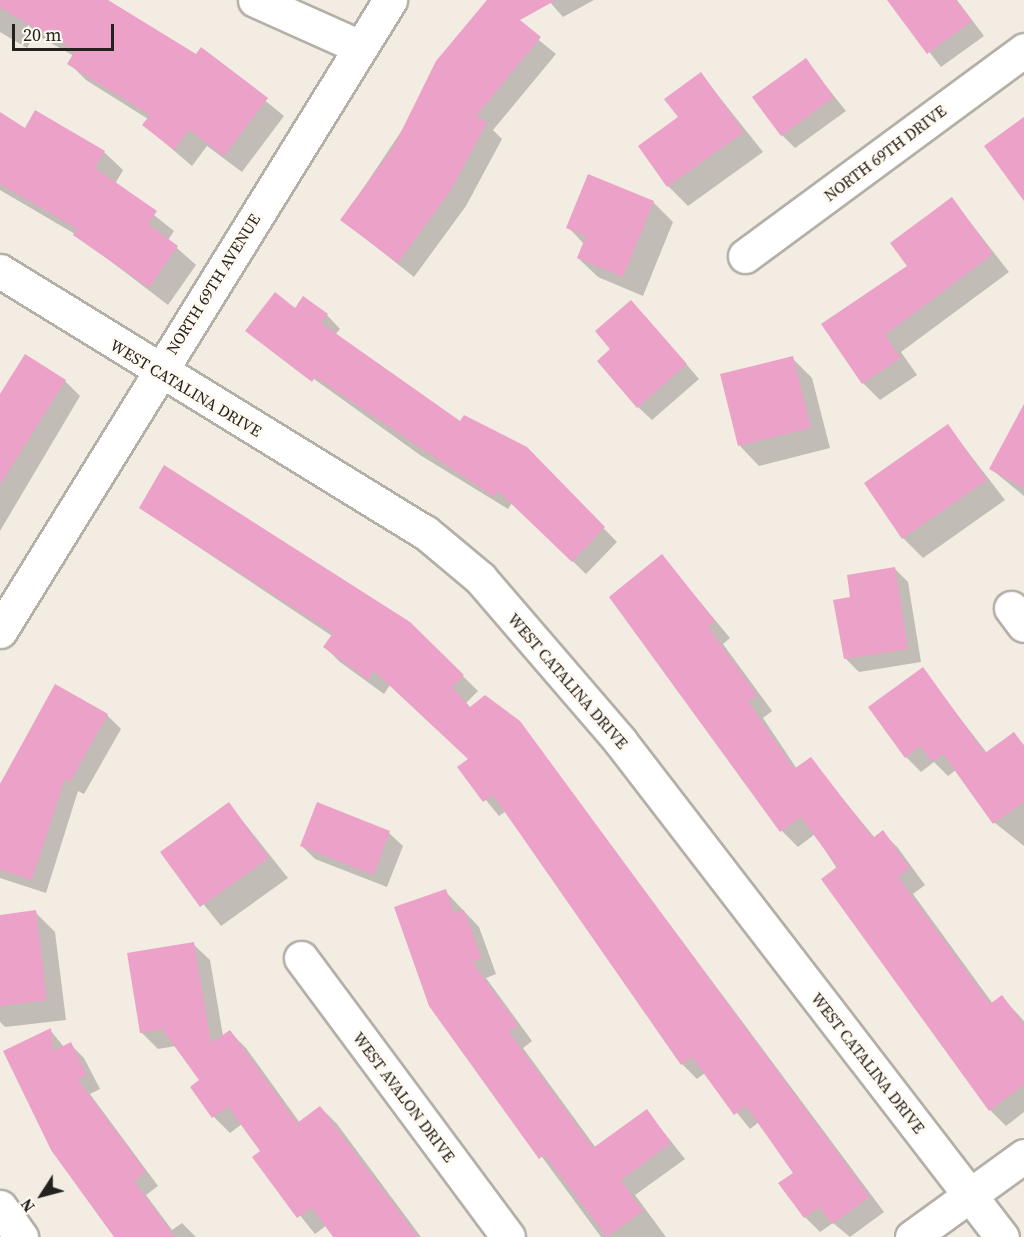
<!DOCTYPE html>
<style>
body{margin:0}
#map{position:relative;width:1024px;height:1237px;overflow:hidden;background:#f2ece3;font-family:"Source Serif 4",serif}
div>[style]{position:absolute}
.shadow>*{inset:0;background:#0003}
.building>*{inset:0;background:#eca1c8}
.roads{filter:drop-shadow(2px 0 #b4afa7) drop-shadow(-2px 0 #b4afa7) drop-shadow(0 2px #b4afa7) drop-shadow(0 -2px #b4afa7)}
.minor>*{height:33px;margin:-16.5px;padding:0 16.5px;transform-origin:16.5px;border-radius:16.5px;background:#fff}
span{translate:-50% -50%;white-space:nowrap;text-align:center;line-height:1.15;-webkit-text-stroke:4.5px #fff9f0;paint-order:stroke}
.street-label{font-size:16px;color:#24221f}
.north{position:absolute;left:12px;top:1165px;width:60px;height:60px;-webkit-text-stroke:4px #fff9f0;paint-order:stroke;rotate:234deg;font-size:16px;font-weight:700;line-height:24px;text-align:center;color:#24221f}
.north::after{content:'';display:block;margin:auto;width:21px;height:27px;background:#24221f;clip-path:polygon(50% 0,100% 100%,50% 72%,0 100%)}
.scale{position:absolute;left:12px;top:24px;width:102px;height:27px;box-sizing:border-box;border:3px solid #24221f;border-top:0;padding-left:8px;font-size:18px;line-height:21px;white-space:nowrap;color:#24221f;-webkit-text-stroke:4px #fff9f0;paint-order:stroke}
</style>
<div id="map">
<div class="shadow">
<i style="clip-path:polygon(0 0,100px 0,196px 56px,202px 49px,284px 116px,242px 172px,207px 146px,192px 166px,144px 125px,148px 119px,86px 80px,69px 63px,74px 56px,35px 34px,27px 48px,0 32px)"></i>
<i style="clip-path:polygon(489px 0,556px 54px,493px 130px,502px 139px,466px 206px,414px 277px,342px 220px)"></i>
<i style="clip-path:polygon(548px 0,594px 0,563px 17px)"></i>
<i style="clip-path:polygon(889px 0,957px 0,984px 36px,941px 67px)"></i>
<i style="clip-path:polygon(805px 60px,846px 111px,795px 148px,782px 135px)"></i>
<i style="clip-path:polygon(701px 74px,763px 152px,688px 206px,668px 186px,680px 117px)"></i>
<i style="clip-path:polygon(0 114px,25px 130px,104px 152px,123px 170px,115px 184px,174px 231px,168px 240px,196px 265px,168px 305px,75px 234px,0 190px)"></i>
<i style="clip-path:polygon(952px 199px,1009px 272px,901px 352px,917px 375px,880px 400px,863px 383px,909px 266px)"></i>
<i style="clip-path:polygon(653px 202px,673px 222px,643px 296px,598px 277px,578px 258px,584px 244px,568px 227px)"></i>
<i style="clip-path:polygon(295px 310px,327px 315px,340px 329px,335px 335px,461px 423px,526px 449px,617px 542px,586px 574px,512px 503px,508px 509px,420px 455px,247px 331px)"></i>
<i style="clip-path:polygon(645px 316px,699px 379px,652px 420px,638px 407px,612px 349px)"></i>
<i style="clip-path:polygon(792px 358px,812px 378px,830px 448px,759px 466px,740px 446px)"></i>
<i style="clip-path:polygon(65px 381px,80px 396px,0 531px,0 397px)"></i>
<i style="clip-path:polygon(1024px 416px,1024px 496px,991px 469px)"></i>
<i style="clip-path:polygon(948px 426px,1005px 500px,923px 558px,903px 538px)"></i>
<i style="clip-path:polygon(140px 508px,409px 623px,478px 691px,466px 703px,471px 708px,519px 722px,884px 1212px,850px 1237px,833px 1223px,820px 1232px,805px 1217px,795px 1173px,759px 1122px,750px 1129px,705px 1073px,697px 1079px,682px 1064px,506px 811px,499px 816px,459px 767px,470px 759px,390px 685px,384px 694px,340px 662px,325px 647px,332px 636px)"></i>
<i style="clip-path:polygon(662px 556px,730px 638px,723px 644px,772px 711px,763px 718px,797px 769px,810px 759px,875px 838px,882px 832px,898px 848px,925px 885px,913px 894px,993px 1004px,1002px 997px,1024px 1021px,1024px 1112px,1006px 1126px,990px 1110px,815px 834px,798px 847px,782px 831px,611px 597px)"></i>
<i style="clip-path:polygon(894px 568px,908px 582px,921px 662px,859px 672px,845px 658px,852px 598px)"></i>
<i style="clip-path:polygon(922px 669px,987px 753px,1014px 734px,1024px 745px,1024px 846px,995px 823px,956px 770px,948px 776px,934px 762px,921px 772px,906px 757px)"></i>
<i style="clip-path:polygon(107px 715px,121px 729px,84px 794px,78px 791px,46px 893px,0 878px,0 788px)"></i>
<i style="clip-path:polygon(229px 804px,288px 878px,221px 926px,162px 852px)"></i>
<i style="clip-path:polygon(389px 833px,403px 846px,387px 887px,315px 859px,302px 846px)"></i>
<i style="clip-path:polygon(445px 891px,479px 927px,496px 974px,486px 978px,532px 1041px,523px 1048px,596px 1148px,647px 1111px,685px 1159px,635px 1195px,666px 1237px,601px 1237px,430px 1005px)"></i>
<i style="clip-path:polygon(35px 912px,55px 932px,66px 1020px,5px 1027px,0 1022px,0 916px)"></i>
<i style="clip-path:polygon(193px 944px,210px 960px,223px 1036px,229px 1031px,246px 1048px,300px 1123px,320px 1107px,337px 1124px,421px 1237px,335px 1237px,327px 1225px,315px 1234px,254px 1158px,262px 1151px,242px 1124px,230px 1133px,214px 1117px,201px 1080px,176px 1046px,158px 1049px,141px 1032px)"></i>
<i style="clip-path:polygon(50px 1030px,64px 1047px,70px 1044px,84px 1058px,100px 1089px,90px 1094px,158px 1186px,146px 1195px,172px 1230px,182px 1223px,196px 1237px,117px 1237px,52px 1149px)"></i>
</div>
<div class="building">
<i style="clip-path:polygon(0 0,108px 0,196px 54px,201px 47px,268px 98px,224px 156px,189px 130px,174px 150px,142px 125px,150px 115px,67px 64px,75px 51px,0 8px)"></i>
<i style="clip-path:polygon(487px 0,556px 0,520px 20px,541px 37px,476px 116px,487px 122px,451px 190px,398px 263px,340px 220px,394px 146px,436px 61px)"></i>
<i style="clip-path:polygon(887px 0,956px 0,972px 21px,927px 54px)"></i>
<i style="clip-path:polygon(806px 58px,834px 97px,781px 136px,752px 97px)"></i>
<i style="clip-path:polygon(701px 72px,744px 132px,667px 187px,638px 146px,678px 117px,664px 99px)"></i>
<i style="clip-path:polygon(35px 110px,105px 151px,95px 168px,157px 211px,148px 224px,178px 246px,149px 288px,73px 235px,77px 229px,0 184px,0 112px,25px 128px)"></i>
<i style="clip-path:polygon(1024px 117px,1024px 201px,984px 146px)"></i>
<i style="clip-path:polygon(588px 174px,654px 201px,623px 277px,577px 258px,586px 236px,566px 228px)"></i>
<i style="clip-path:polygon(952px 197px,993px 254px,885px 335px,901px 358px,862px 384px,821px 324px,907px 266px,890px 243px)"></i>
<i style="clip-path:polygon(275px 292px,295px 308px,303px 296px,328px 314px,321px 323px,460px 421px,464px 415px,527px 447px,605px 527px,572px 562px,498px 491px,494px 497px,315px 377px,312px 382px,245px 331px)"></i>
<i style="clip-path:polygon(631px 300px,687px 364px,637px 408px,597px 361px,610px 349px,595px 331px)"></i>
<i style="clip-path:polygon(25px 354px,66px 380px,0 485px,0 394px)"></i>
<i style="clip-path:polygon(793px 356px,811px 428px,738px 446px,720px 374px)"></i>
<i style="clip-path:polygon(1024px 404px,1024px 488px,989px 469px)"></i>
<i style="clip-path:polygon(948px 424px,987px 480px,902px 539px,864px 483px)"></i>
<i style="clip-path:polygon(164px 465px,410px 622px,464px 675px,452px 687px,470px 707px,485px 695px,520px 721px,870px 1197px,832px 1224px,819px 1207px,804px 1218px,778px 1183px,793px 1173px,746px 1106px,734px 1115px,692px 1057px,681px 1065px,493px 795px,483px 802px,457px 767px,468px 759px,374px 671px,368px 680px,323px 647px,333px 633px,139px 508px)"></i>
<i style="clip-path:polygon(662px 554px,715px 621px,708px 627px,757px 695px,748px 701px,794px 769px,811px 757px,873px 838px,883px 830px,910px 868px,898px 877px,990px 1004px,1002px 995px,1024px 1025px,1024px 1085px,989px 1111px,821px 879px,837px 867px,801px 817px,780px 832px,609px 597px)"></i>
<i style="clip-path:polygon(895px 567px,908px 649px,844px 659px,833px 600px,850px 597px,847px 575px)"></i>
<i style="clip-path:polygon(923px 667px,985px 753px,1014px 732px,1024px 746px,1024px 802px,993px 824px,943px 754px,932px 762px,920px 746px,905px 758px,868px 707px)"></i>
<i style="clip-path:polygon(55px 684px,108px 714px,70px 782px,65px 779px,32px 880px,0 870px,0 784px)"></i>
<i style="clip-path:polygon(229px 802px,269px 858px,200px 907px,160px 852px)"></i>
<i style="clip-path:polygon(317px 802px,390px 831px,374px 875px,300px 846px)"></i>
<i style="clip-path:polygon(446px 889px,454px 913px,464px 910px,482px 959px,472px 962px,518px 1025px,509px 1032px,593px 1148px,647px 1109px,671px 1143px,621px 1180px,643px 1211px,607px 1237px,544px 1155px,539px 1159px,429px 1006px,394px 907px)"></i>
<i style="clip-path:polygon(36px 910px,47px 1000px,0 1006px,0 915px)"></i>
<i style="clip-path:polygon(194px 942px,211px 1043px,230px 1030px,297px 1123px,320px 1106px,418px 1237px,333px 1237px,312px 1208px,297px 1218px,252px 1157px,260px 1151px,228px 1107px,212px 1118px,190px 1087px,199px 1080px,162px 1029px,140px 1033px,127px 953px)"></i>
<i style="clip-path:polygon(51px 1028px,53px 1051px,71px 1042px,87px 1075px,78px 1080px,146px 1172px,134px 1181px,175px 1237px,114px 1237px,51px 1150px,3px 1051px)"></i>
</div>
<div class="roads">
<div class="minor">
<i style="left:255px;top:0;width:113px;rotate:24.1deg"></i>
<i style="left:745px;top:256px;width:347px;rotate:-36.4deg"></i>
<i style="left:0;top:271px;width:499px;rotate:31.6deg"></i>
<i style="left:425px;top:532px;width:72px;rotate:39.9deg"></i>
<i style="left:480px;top:578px;width:215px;rotate:49.3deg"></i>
<i style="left:620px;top:741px;width:626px;rotate:52.4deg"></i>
<i style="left:1011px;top:608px;width:21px;rotate:53deg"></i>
<i style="left:0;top:631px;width:742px;rotate:-58.28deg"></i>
<i style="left:301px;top:958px;width:347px;rotate:53.4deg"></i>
<i style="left:0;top:1207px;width:37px;rotate:55deg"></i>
<i style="left:912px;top:1237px;width:138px;rotate:-35.9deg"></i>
</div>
</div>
<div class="street-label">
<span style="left:885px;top:153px;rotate:-37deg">NORTH 69TH DRIVE</span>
<span style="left:213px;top:284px;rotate:-58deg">NORTH 69TH AVENUE</span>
<span style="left:186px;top:388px;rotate:31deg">WEST CATALINA DRIVE</span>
<span style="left:568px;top:681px;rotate:49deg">WEST CATALINA DRIVE</span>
<span style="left:868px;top:1063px;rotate:52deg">WEST CATALINA DRIVE</span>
<span style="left:404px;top:1097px;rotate:53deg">WEST AVALON DRIVE</span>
</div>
<div class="north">N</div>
<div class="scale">20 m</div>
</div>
